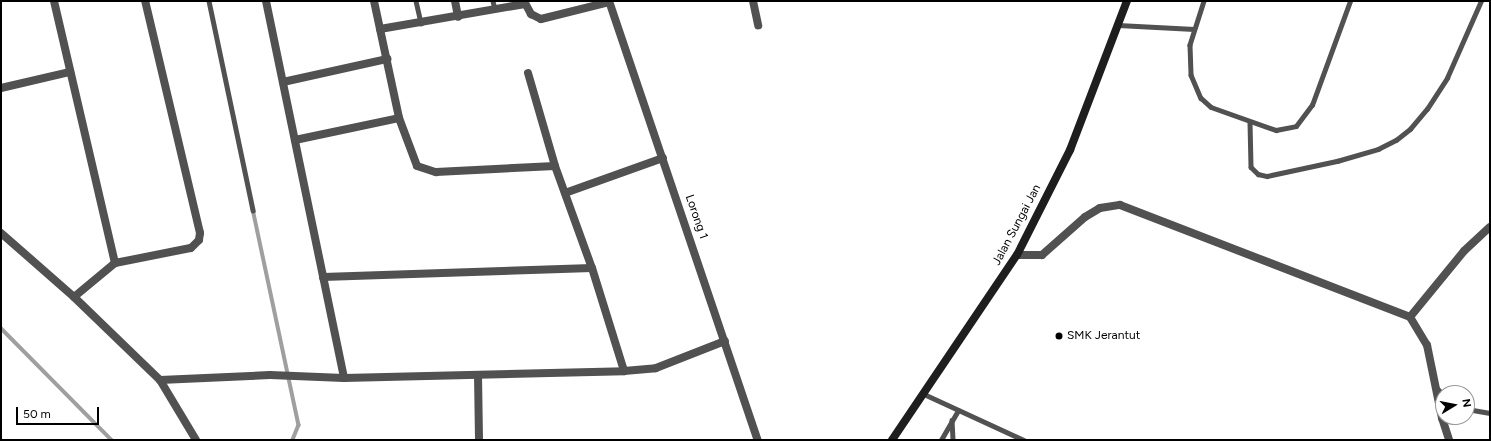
<!DOCTYPE html>
<style>
body{margin:0}
#map{position:relative;width:1491px;height:441px;overflow:hidden;background:#fff;font-family:Figtree,sans-serif}
div>[style]{position:absolute}
.stream>*{height:3.5px;margin:-1.75px;padding:0 1.75px;transform-origin:1.75px;border-radius:1.75px;background:#9f9f9f}
.service>*{height:4.5px;margin:-2.25px;padding:0 2.25px;transform-origin:2.25px;border-radius:2.25px;background:#515151}
.minor>*{height:8px;margin:-4px;padding:0 4px;transform-origin:4px;border-radius:4px;background:#515151}
.secondary>*{height:8px;margin:-4px;padding:0 4px;transform-origin:4px;border-radius:4px;background:#1e1e1e}
.dots>*{width:11px;height:11px;translate:-50% -50%;box-sizing:border-box;border:2px solid #fff;border-radius:50%}
span{translate:-50% -50%;white-space:nowrap;text-align:center;line-height:1.15;-webkit-text-stroke:3px #fff;paint-order:stroke}
.street-label{font-size:12px;color:#000}
.poi-label{font-size:12px;color:#000}
.left{translate:0 -50%;text-align:left}
.frame{position:absolute;inset:0;border:2px solid #000;pointer-events:none}
.north{position:absolute;left:1435px;top:385px;width:40px;height:40px;box-sizing:border-box;background:#fff;border:1px solid #999;border-radius:50%;rotate:80deg;font-size:11px;font-weight:700;line-height:16px;text-align:center;color:#000}
.north::after{content:'';display:block;margin:auto;width:14px;height:18px;background:#000;clip-path:polygon(50% 0,100% 100%,50% 72%,0 100%)}
.scale{position:absolute;left:16px;top:407px;width:83px;height:18px;box-sizing:border-box;border:2px solid #000;border-top:0;padding-left:5px;font-size:12px;line-height:14px;white-space:nowrap;color:#000;-webkit-text-stroke:3px #fff;paint-order:stroke}
</style>
<div id="map">
<div class="stream">
<i style="left:253px;top:209px;width:221px;rotate:78deg"></i>
<i style="left:299px;top:425px;width:16px;rotate:112deg"></i>
<i style="left:1px;top:328px;width:158px;rotate:45.3deg"></i>
</div>
<div class="service">
<i style="left:209px;top:1px;width:214px;rotate:78.1deg"></i>
<i style="left:416px;top:1px;width:23px;rotate:77deg"></i>
<i style="left:493px;top:1px;width:8px;rotate:76deg"></i>
<i style="left:1204px;top:1px;width:46px;rotate:107.7deg"></i>
<i style="left:1190px;top:45px;width:30px;rotate:88deg"></i>
<i style="left:1191px;top:75px;width:25px;rotate:67deg"></i>
<i style="left:1201px;top:98px;width:13px;rotate:42deg"></i>
<i style="left:1211px;top:107px;width:69px;rotate:19.5deg"></i>
<i style="left:1276px;top:130px;width:20px;rotate:-11deg"></i>
<i style="left:1296px;top:126px;width:26px;rotate:-53deg"></i>
<i style="left:1312px;top:105px;width:111px;rotate:-69.9deg"></i>
<i style="left:1118px;top:25px;width:76px;rotate:3deg"></i>
<i style="left:1250px;top:122px;width:45px;rotate:88.7deg"></i>
<i style="left:1251px;top:167px;width:10px;rotate:45deg"></i>
<i style="left:1258px;top:174px;width:9px;rotate:13deg"></i>
<i style="left:1267px;top:176px;width:72px;rotate:-12.1deg"></i>
<i style="left:1337px;top:161px;width:43px;rotate:-16.3deg"></i>
<i style="left:1378px;top:149px;width:20px;rotate:-27deg"></i>
<i style="left:1396px;top:140px;width:18px;rotate:-38deg"></i>
<i style="left:1410px;top:129px;width:26px;rotate:-50deg"></i>
<i style="left:1427px;top:109px;width:37px;rotate:-57deg"></i>
<i style="left:1447px;top:78px;width:84px;rotate:-66.2deg"></i>
<i style="left:1437px;top:388px;width:8px;rotate:45deg"></i>
<i style="left:924px;top:394px;width:110px;rotate:24.7deg"></i>
<i style="left:1467px;top:409px;width:23px;rotate:10deg"></i>
<i style="left:952px;top:420px;width:20px;rotate:87deg"></i>
<i style="left:941px;top:440px;width:34px;rotate:-60deg"></i>
</div>
<div class="minor">
<i style="left:54px;top:1px;width:269px;rotate:76.9deg"></i>
<i style="left:266px;top:1px;width:385px;rotate:78.3deg"></i>
<i style="left:374px;top:1px;width:120px;rotate:77.9deg"></i>
<i style="left:399px;top:118px;width:51px;rotate:69.4deg"></i>
<i style="left:417px;top:166px;width:20px;rotate:18deg"></i>
<i style="left:436px;top:172px;width:119px;rotate:-2.9deg"></i>
<i style="left:455px;top:1px;width:16px;rotate:79deg"></i>
<i style="left:524px;top:1px;width:15px;rotate:62deg"></i>
<i style="left:531px;top:14px;width:11px;rotate:27deg"></i>
<i style="left:541px;top:19px;width:70px;rotate:-14deg"></i>
<i style="left:609px;top:1px;width:464px;rotate:71.3deg"></i>
<i style="left:753px;top:1px;width:25px;rotate:78deg"></i>
<i style="left:380px;top:29px;width:147px;rotate:-9.8deg"></i>
<i style="left:528px;top:73px;width:97px;rotate:73.8deg"></i>
<i style="left:555px;top:166px;width:109px;rotate:70.1deg"></i>
<i style="left:592px;top:268px;width:108px;rotate:72.7deg"></i>
<i style="left:283px;top:82px;width:107px;rotate:-12.5deg"></i>
<i style="left:1px;top:88px;width:71px;rotate:-13.1deg"></i>
<i style="left:295px;top:140px;width:106px;rotate:-11.9deg"></i>
<i style="left:565px;top:193px;width:104px;rotate:-19.7deg"></i>
<i style="left:1px;top:233px;width:97px;rotate:41.2deg"></i>
<i style="left:74px;top:297px;width:120px;rotate:44deg"></i>
<i style="left:160px;top:380px;width:70px;rotate:59deg"></i>
<i style="left:1017px;top:255px;width:25px"></i>
<i style="left:1042px;top:255px;width:57px;rotate:-41.5deg"></i>
<i style="left:1085px;top:217px;width:17px;rotate:-31deg"></i>
<i style="left:1100px;top:208px;width:20px;rotate:-9deg"></i>
<i style="left:1120px;top:205px;width:311px;rotate:21.1deg"></i>
<i style="left:1410px;top:317px;width:33px;rotate:59deg"></i>
<i style="left:1427px;top:345px;width:75px;rotate:78.4deg"></i>
<i style="left:1442px;top:418px;width:23px;rotate:72deg"></i>
<i style="left:323px;top:277px;width:269px;rotate:-1.9deg"></i>
<i style="left:74px;top:297px;width:53px;rotate:-39.7deg"></i>
<i style="left:115px;top:263px;width:77px;rotate:-11.2deg"></i>
<i style="left:191px;top:248px;width:11px;rotate:-45deg"></i>
<i style="left:199px;top:240px;width:7px;rotate:-82deg"></i>
<i style="left:200px;top:233px;width:238px;rotate:-103.3deg"></i>
<i style="left:1410px;top:317px;width:85px;rotate:-50.7deg"></i>
<i style="left:1464px;top:251px;width:35px;rotate:-43deg"></i>
<i style="left:478px;top:375px;width:65px;rotate:89.1deg"></i>
<i style="left:160px;top:380px;width:110px;rotate:-2.6deg"></i>
<i style="left:270px;top:375px;width:74px;rotate:2.3deg"></i>
<i style="left:344px;top:378px;width:280px;rotate:-1.4deg"></i>
<i style="left:624px;top:371px;width:32px;rotate:-5deg"></i>
<i style="left:656px;top:368px;width:74px;rotate:-21.4deg"></i>
</div>
<div class="secondary">
<i style="left:892px;top:440px;width:223px;rotate:-56deg"></i>
<i style="left:1017px;top:255px;width:118px;rotate:-63.2deg"></i>
<i style="left:1070px;top:150px;width:160px;rotate:-69.1deg"></i>
</div>
<div class="dots">
<i style="left:1059px;top:336px;background:#000"></i>
</div>
<div class="street-label">
<span style="left:696px;top:217px;rotate:71deg">Lorong 1</span>
<span style="left:1017px;top:225px;rotate:-62deg">Jalan Sungai Jan</span>
</div>
<div class="poi-label">
<span class="left" style="left:1067px;top:336px">SMK Jerantut</span>
</div>
<div class="frame"></div>
<div class="north">N</div>
<div class="scale">50 m</div>
</div>
